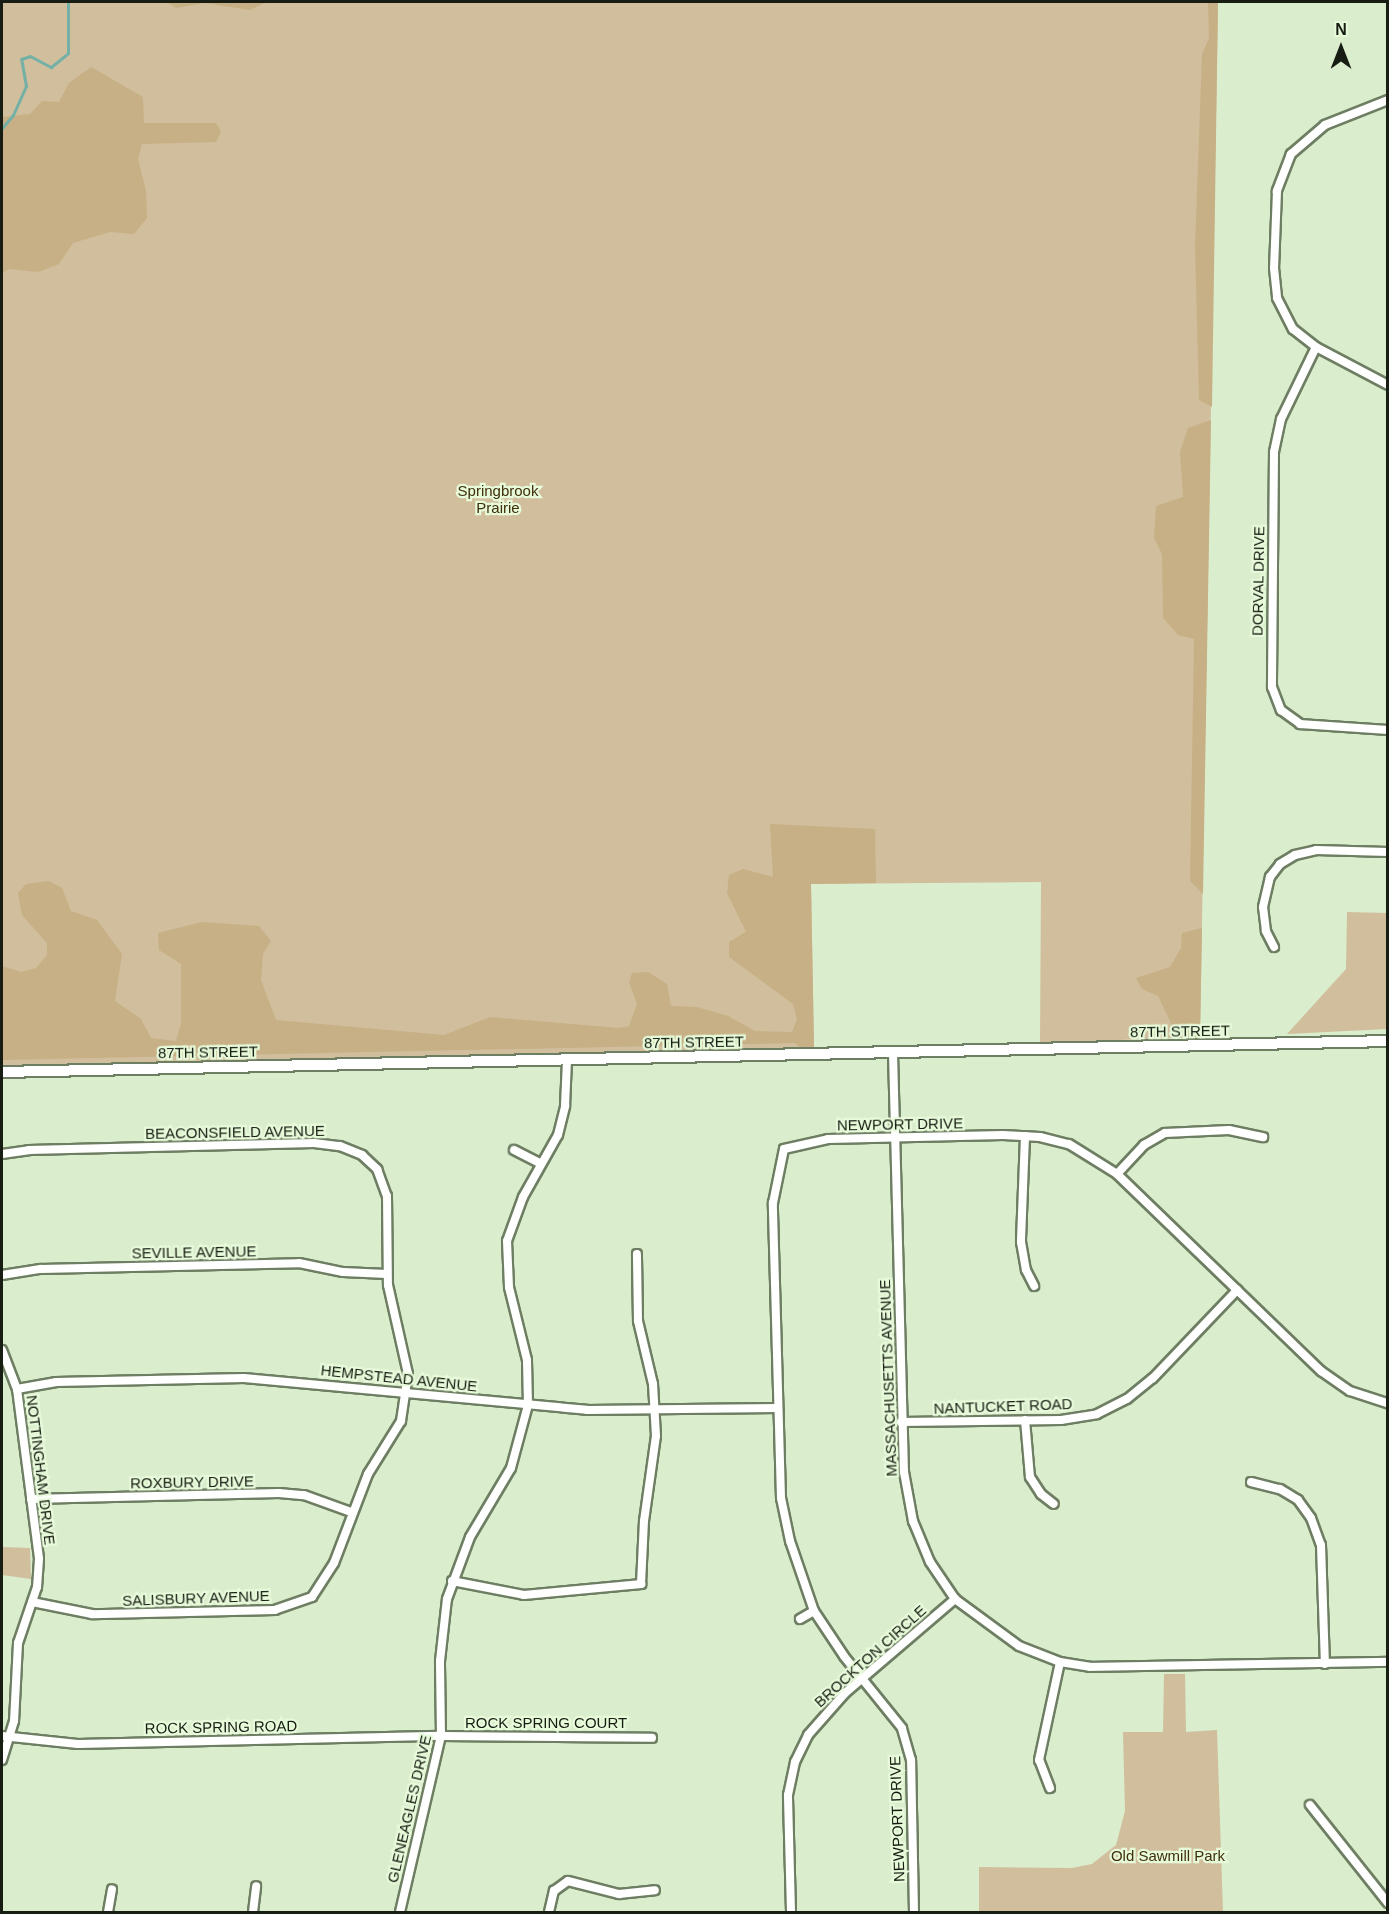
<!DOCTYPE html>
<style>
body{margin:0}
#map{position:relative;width:1389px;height:1914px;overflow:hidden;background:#daedcd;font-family:Arial,sans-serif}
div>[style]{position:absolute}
.green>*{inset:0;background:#d0be9d}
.forest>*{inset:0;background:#c7b085}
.stream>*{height:3px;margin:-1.5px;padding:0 1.5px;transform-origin:1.5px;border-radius:1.5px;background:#74b0a6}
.roads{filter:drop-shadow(2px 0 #6e7e62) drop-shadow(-2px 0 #6e7e62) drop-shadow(0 2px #6e7e62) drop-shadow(0 -2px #6e7e62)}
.street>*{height:8px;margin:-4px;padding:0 4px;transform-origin:4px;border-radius:4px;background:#fff}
.secondary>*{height:10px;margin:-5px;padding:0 5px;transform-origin:5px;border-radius:5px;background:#fff}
span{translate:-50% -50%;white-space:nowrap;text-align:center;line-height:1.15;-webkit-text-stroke:4.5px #e7fada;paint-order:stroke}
.park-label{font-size:15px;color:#402f0b}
.street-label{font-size:15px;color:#171d12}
.frame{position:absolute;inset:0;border:3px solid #171d12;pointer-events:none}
.north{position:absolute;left:1311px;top:18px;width:60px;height:60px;-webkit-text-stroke:4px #e7fada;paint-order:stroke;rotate:0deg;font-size:16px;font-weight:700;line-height:24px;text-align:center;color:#171d12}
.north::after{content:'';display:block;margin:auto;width:21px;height:27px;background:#171d12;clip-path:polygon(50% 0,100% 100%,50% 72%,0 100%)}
</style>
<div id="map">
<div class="green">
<i style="clip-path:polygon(2px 2px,1218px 2px,1200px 1037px,1040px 1043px,1041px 882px,811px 884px,814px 1048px,2px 1066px)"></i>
<i style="clip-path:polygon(1347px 912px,1387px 913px,1387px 1029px,1287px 1034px,1346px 969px)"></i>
<i style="clip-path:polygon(2px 1547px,30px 1548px,31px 1579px,2px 1575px)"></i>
<i style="clip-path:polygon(1164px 1674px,1185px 1674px,1186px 1732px,1217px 1730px,1223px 1912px,979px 1912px,979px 1867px,1072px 1868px,1092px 1864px,1116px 1845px,1125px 1811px,1123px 1732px,1163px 1732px)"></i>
</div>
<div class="forest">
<i style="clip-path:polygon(167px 2px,267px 2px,250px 10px,204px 3px,176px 8px)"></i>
<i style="clip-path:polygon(1208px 2px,1218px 2px,1212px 407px,1199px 400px,1195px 247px,1202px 54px,1209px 38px)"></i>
<i style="clip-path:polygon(91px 67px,143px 97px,144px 123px,216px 123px,221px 132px,216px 142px,142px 144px,138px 159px,146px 191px,147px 218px,134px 234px,110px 232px,73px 243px,59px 264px,38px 272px,9px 269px,2px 273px,2px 117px,30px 114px,42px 101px,59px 102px,69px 83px)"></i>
<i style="clip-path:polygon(1211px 420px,1203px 894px,1190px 881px,1194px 639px,1178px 635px,1163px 618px,1162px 554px,1154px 538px,1156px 506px,1183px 497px,1180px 452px,1188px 428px)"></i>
<i style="clip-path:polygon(770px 824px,875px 829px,876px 883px,811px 884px,814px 1047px,800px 1048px,795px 1043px,2px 1060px,2px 966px,21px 972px,36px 968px,47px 955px,47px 943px,22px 915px,18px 893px,26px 884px,49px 881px,62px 888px,71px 911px,97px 920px,122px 954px,115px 1001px,141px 1019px,151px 1038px,176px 1041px,181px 1023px,181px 964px,159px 950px,158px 933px,202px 922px,259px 926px,271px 941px,263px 954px,261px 980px,276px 1020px,444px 1035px,490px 1017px,619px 1028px,629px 1026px,637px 1004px,629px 982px,632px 973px,648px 972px,667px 984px,671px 1006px,697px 1007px,728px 1016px,755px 1031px,792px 1032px,797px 1019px,793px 1004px,729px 957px,729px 942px,746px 932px,727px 893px,729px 875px,743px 869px,773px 877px)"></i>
<i style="clip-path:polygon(1202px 928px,1200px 1037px,1178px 1038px,1158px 996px,1142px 989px,1136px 978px,1170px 967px,1181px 948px,1182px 933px)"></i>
</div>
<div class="stream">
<i style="left:2px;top:128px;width:17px;rotate:-50deg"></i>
<i style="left:13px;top:115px;width:32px;rotate:-66deg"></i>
<i style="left:26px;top:86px;width:27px;rotate:-100deg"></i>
<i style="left:21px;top:59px;width:9px;rotate:-18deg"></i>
<i style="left:30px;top:56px;width:24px;rotate:28deg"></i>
<i style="left:51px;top:67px;width:22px;rotate:-39deg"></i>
<i style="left:68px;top:53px;width:51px;rotate:-90deg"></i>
</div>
<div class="roads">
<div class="street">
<i style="left:1388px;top:100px;width:68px;rotate:158.4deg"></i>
<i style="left:1325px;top:125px;width:45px;rotate:139.5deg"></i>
<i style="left:1291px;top:154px;width:40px;rotate:111deg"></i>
<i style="left:1277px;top:191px;width:77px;rotate:92.2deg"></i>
<i style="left:1274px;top:268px;width:30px;rotate:84deg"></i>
<i style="left:1277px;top:298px;width:35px;rotate:63deg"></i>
<i style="left:1293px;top:329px;width:29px;rotate:38deg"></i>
<i style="left:1316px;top:347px;width:81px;rotate:27.8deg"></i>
<i style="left:1316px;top:347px;width:80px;rotate:115.9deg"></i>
<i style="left:1281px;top:419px;width:34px;rotate:102deg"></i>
<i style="left:1274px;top:452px;width:235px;rotate:90.5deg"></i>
<i style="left:1272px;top:687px;width:25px;rotate:69deg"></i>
<i style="left:1281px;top:710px;width:24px;rotate:36deg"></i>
<i style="left:1300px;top:724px;width:88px;rotate:3.9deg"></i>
<i style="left:1274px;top:947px;width:18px;rotate:-117deg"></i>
<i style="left:1266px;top:931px;width:24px;rotate:-97deg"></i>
<i style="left:1263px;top:907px;width:31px;rotate:-77deg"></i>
<i style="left:1270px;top:877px;width:16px;rotate:-52deg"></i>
<i style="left:1280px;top:864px;width:17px;rotate:-31deg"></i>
<i style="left:1295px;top:855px;width:22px;rotate:-13deg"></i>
<i style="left:1316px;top:850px;width:72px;rotate:1.6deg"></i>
<i style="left:893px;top:1053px;width:419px;rotate:88.5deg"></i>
<i style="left:904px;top:1472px;width:50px;rotate:79.6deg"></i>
<i style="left:913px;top:1521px;width:44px;rotate:67.5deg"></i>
<i style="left:930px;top:1562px;width:45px;rotate:56deg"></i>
<i style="left:955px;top:1599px;width:79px;rotate:36.3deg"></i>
<i style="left:1019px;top:1646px;width:44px;rotate:21.3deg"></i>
<i style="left:1060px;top:1662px;width:30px;rotate:9deg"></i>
<i style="left:1090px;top:1667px;width:298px;rotate:-1deg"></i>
<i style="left:1025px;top:1136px;width:106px;rotate:92.2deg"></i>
<i style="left:1021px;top:1242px;width:28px;rotate:80deg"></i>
<i style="left:1026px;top:1270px;width:18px;rotate:63deg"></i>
<i style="left:514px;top:1150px;width:30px;rotate:27deg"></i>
<i style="left:2px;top:1154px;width:27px;rotate:-8deg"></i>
<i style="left:29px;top:1150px;width:285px;rotate:-1.4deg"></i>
<i style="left:314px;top:1143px;width:26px;rotate:7deg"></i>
<i style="left:340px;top:1146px;width:24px;rotate:22deg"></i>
<i style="left:362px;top:1155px;width:21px;rotate:43deg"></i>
<i style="left:377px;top:1169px;width:29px;rotate:70deg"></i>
<i style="left:387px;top:1196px;width:89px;rotate:89.4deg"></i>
<i style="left:388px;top:1285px;width:91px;rotate:77.3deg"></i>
<i style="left:408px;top:1374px;width:48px;rotate:98.5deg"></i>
<i style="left:401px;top:1421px;width:62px;rotate:121.9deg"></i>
<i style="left:368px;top:1474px;width:95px;rotate:110.9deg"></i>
<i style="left:334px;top:1563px;width:40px;rotate:122.9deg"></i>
<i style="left:312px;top:1597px;width:39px;rotate:161deg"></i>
<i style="left:275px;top:1610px;width:183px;rotate:178.7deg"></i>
<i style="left:92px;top:1614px;width:61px;rotate:-168.7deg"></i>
<i style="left:1117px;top:1174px;width:40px;rotate:-47deg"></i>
<i style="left:1144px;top:1145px;width:24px;rotate:-30deg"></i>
<i style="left:1165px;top:1133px;width:64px;rotate:-2.7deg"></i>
<i style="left:1229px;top:1130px;width:35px;rotate:12deg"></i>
<i style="left:2px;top:1275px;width:39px;rotate:-9deg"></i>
<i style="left:41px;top:1269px;width:258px;rotate:-1.3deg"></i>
<i style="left:299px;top:1263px;width:45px;rotate:11.6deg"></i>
<i style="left:343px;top:1272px;width:44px;rotate:2.6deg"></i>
<i style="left:2px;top:1350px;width:42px;rotate:69deg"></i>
<i style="left:17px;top:1389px;width:171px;rotate:82.6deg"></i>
<i style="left:39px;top:1559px;width:28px;rotate:94deg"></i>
<i style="left:37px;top:1587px;width:59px;rotate:108.7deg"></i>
<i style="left:18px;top:1643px;width:78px;rotate:92.9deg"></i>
<i style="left:14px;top:1721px;width:41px;rotate:107.1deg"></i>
<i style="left:17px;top:1389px;width:40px;rotate:-10deg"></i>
<i style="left:56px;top:1382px;width:188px;rotate:-1.2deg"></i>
<i style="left:244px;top:1378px;width:344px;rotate:5.3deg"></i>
<i style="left:587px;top:1410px;width:191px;rotate:-0.6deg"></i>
<i style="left:1025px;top:1420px;width:57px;rotate:85deg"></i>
<i style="left:1030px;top:1477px;width:20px;rotate:57deg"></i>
<i style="left:1041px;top:1494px;width:16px;rotate:38deg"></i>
<i style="left:901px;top:1422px;width:160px;rotate:-0.7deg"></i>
<i style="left:1061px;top:1420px;width:36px;rotate:-9deg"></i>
<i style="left:1097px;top:1414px;width:34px;rotate:-27deg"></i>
<i style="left:1127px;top:1399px;width:33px;rotate:-39deg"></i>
<i style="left:1153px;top:1378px;width:122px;rotate:-46.3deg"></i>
<i style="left:1251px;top:1482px;width:30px;rotate:14deg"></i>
<i style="left:1280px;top:1489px;width:21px;rotate:31deg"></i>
<i style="left:1298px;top:1500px;width:22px;rotate:54deg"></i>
<i style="left:1311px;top:1518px;width:29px;rotate:70deg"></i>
<i style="left:1321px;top:1545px;width:119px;rotate:88.1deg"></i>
<i style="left:31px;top:1499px;width:248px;rotate:-1.4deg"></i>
<i style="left:279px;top:1493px;width:25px;rotate:5deg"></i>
<i style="left:304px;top:1495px;width:50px;rotate:19.9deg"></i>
<i style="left:452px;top:1581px;width:73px;rotate:11deg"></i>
<i style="left:524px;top:1595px;width:118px;rotate:-5.4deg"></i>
<i style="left:641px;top:1584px;width:63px;rotate:-87.3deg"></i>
<i style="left:644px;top:1521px;width:86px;rotate:-82deg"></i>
<i style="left:656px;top:1436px;width:52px;rotate:-93.3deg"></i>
<i style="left:653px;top:1384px;width:65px;rotate:-103.4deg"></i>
<i style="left:638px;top:1321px;width:67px;rotate:-90.9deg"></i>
<i style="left:800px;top:1619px;width:16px;rotate:-30deg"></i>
<i style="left:2px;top:1736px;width:76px;rotate:6deg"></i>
<i style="left:78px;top:1744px;width:363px;rotate:-1.3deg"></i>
<i style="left:441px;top:1736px;width:211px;rotate:0.5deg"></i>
<i style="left:1050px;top:1788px;width:30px;rotate:-111deg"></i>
<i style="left:1039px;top:1760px;width:100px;rotate:-77.9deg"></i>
<i style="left:1310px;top:1805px;width:125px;rotate:51.5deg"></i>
<i style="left:108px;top:1912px;width:23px;rotate:-80deg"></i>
<i style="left:253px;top:1912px;width:26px;rotate:-83deg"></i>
<i style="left:400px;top:1912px;width:181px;rotate:-76.9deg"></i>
<i style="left:441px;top:1736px;width:75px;rotate:-90.8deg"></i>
<i style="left:440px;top:1661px;width:62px;rotate:-83.6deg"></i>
<i style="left:447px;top:1599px;width:66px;rotate:-69.6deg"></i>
<i style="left:470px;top:1537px;width:80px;rotate:-59.3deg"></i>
<i style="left:511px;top:1468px;width:65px;rotate:-74.9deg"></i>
<i style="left:528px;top:1405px;width:45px;rotate:-91.3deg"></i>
<i style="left:527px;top:1360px;width:75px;rotate:-103.9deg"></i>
<i style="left:509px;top:1287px;width:46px;rotate:-92.5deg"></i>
<i style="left:507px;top:1241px;width:47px;rotate:-70deg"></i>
<i style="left:523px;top:1197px;width:71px;rotate:-60.6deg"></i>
<i style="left:558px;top:1135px;width:30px;rotate:-76deg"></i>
<i style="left:565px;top:1106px;width:45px;rotate:-87.5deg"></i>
<i style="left:549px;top:1912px;width:22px;rotate:-77deg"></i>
<i style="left:554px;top:1891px;width:17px;rotate:-36deg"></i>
<i style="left:568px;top:1881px;width:53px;rotate:14.3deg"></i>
<i style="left:619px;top:1894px;width:36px;rotate:-6deg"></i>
<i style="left:791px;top:1912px;width:117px;rotate:-91.5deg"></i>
<i style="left:788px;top:1795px;width:34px;rotate:-78deg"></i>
<i style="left:795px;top:1762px;width:30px;rotate:-64deg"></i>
<i style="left:808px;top:1735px;width:56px;rotate:-48.6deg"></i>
<i style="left:845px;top:1693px;width:145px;rotate:-40.5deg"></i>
<i style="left:914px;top:1912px;width:152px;rotate:-91.1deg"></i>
<i style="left:911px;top:1760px;width:33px;rotate:-106deg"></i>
<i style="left:902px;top:1728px;width:92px;rotate:-128.9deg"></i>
<i style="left:844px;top:1656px;width:54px;rotate:-123.7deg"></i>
<i style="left:814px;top:1611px;width:74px;rotate:-108.9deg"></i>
<i style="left:790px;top:1541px;width:44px;rotate:-101.8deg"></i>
<i style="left:781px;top:1498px;width:295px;rotate:-91.6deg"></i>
<i style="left:773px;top:1203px;width:55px;rotate:-78.5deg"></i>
<i style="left:784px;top:1149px;width:45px;rotate:-12.8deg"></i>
<i style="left:828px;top:1139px;width:175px;rotate:-1.3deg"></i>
<i style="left:1003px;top:1135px;width:37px;rotate:3deg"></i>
<i style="left:1040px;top:1137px;width:30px;rotate:14deg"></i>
<i style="left:1069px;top:1144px;width:57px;rotate:32deg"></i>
<i style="left:1117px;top:1174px;width:284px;rotate:44deg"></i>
<i style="left:1321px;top:1371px;width:35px;rotate:35deg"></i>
<i style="left:1350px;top:1391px;width:40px;rotate:18deg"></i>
</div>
<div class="secondary">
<i style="left:2px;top:1072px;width:1386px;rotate:-1.28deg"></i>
</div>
</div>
<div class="park-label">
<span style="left:498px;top:499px">Springbrook<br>Prairie</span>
<span style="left:1168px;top:1856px">Old Sawmill Park</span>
</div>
<div class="street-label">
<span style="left:1258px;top:581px;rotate:-89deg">DORVAL DRIVE</span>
<span style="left:1180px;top:1031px;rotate:-1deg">87TH STREET</span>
<span style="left:694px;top:1042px;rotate:-1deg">87TH STREET</span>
<span style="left:208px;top:1052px;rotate:-1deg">87TH STREET</span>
<span style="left:900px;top:1124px;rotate:-1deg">NEWPORT DRIVE</span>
<span style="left:235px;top:1132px;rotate:-1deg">BEACONSFIELD AVENUE</span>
<span style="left:194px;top:1252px;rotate:-1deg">SEVILLE AVENUE</span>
<span style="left:399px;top:1378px;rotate:6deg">HEMPSTEAD AVENUE</span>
<span style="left:888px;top:1378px;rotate:-92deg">MASSACHUSETTS AVENUE</span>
<span style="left:1003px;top:1406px;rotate:-2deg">NANTUCKET ROAD</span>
<span style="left:41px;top:1470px;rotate:83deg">NOTTINGHAM DRIVE</span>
<span style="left:192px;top:1482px;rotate:-1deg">ROXBURY DRIVE</span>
<span style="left:196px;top:1598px;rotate:-2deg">SALISBURY AVENUE</span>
<span style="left:870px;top:1656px;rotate:-42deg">BROCKTON CIRCLE</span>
<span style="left:546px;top:1723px">ROCK SPRING COURT</span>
<span style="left:221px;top:1727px;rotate:-1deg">ROCK SPRING ROAD</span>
<span style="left:409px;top:1809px;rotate:-77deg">GLENEAGLES DRIVE</span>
<span style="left:897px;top:1819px;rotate:-92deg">NEWPORT DRIVE</span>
</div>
<div class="frame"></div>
<div class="north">N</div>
</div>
